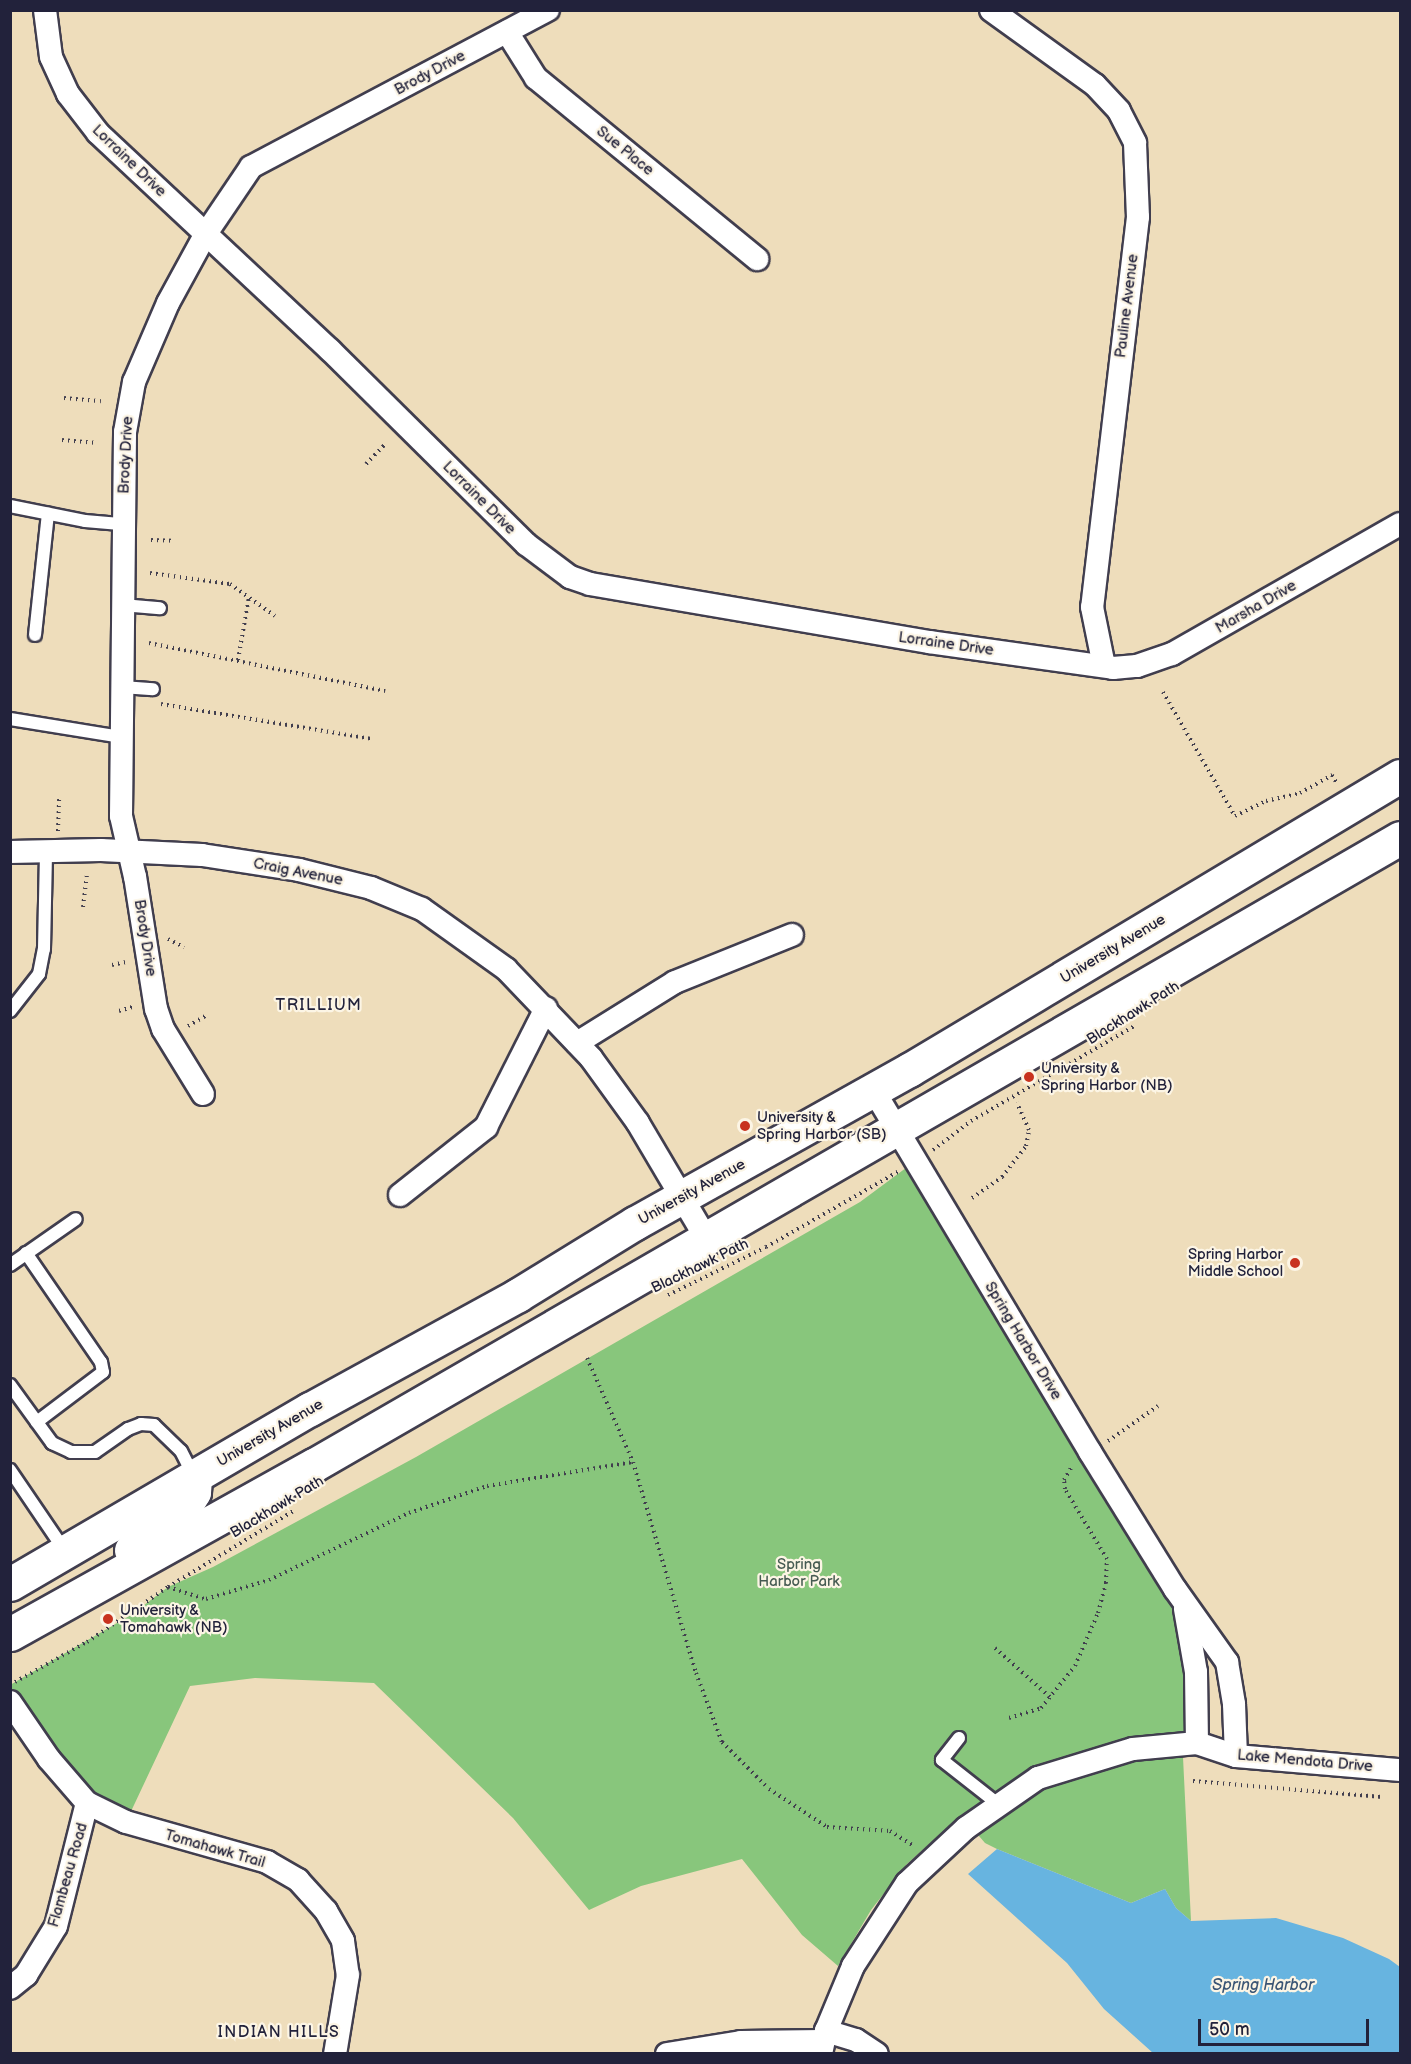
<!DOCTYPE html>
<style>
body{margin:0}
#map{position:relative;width:1411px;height:2064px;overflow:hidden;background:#edb;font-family:"Balsamiq Sans",sans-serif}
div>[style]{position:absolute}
.green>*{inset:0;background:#88c67c}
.water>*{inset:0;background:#67b4e0}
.path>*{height:4px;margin-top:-2px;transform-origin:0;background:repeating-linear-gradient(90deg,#413e4e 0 1.5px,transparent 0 6px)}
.roads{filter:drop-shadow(2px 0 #413e4e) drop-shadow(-2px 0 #413e4e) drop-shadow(0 2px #413e4e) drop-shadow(0 -2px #413e4e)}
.service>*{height:12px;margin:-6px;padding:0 6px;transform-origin:6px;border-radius:6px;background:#fff}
.minor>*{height:22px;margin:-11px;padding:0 11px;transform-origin:11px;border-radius:11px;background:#fff}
.primary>*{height:33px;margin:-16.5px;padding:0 16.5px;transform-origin:16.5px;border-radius:16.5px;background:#fff}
.dots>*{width:16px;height:16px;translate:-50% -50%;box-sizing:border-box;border:3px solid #fcf5e5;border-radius:50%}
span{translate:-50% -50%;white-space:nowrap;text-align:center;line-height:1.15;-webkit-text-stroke:4.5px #fcf5e5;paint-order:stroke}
.street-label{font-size:15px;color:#22223b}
.poi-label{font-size:15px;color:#22223b}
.left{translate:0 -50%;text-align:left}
.right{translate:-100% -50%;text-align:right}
.park-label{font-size:15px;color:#465b52}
.neighbourhood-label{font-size:16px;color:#22223b;letter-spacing:1.5px}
.water-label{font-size:16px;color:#3a5575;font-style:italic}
.frame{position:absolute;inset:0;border:12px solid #22223b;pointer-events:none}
.scale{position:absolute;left:1198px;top:2019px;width:171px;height:27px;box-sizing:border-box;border:3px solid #22223b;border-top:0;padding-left:8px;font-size:18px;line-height:21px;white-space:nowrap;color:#22223b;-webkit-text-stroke:4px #fcf5e5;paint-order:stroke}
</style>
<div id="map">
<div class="green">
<i style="clip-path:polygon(914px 1162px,1175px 1589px,1197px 1743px,1183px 1757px,1191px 1921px,1176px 1908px,1165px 1889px,1131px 1903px,997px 1849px,985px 1843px,961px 1815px,907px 1864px,871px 1910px,838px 1966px,802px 1935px,742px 1859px,641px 1886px,589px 1910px,513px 1818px,374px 1683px,255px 1678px,190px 1686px,126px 1822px,87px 1803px,11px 1702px,10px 1685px,131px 1615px,168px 1587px,213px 1567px,416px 1457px,860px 1202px)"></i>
</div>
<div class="water">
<i style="clip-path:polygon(997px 1849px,1131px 1903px,1165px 1889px,1176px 1908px,1191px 1921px,1276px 1918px,1343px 1938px,1389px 1959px,1400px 1967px,1400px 2053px,1153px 2053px,1104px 2009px,1067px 1963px,968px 1874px)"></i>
</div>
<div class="path">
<i style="left:64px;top:398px;width:37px;rotate:5deg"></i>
<i style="left:62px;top:440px;width:35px;rotate:5deg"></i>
<i style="left:366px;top:464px;width:29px;rotate:-46deg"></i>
<i style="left:151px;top:540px;width:23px;rotate:2deg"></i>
<i style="left:150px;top:573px;width:81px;rotate:7.8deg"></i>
<i style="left:230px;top:584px;width:55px;rotate:35.4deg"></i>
<i style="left:149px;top:643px;width:241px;rotate:11.5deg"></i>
<i style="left:238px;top:660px;width:64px;rotate:-80.1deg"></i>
<i style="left:1163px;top:692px;width:143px;rotate:59.9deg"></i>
<i style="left:1235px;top:816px;width:34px;rotate:-26deg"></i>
<i style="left:1266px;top:801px;width:35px;rotate:-13deg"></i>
<i style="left:1300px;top:793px;width:37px;rotate:-29deg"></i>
<i style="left:1332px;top:775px;width:8px;rotate:60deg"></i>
<i style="left:161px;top:704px;width:215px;rotate:9.4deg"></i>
<i style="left:58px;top:831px;width:35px;rotate:-88deg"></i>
<i style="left:83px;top:907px;width:35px;rotate:-83deg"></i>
<i style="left:168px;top:939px;width:18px;rotate:27deg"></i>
<i style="left:112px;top:965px;width:14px;rotate:-12deg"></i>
<i style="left:119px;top:1011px;width:17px;rotate:-17deg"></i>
<i style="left:188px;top:1026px;width:20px;rotate:-30deg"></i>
<i style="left:933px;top:1150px;width:48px;rotate:-37.3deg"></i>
<i style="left:971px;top:1121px;width:191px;rotate:-30.2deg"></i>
<i style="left:972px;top:1198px;width:37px;rotate:-35deg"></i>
<i style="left:1002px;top:1177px;width:39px;rotate:-52deg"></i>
<i style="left:1026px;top:1146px;width:16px;rotate:-79deg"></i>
<i style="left:1029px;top:1130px;width:30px;rotate:-114deg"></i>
<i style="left:668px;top:1295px;width:109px;rotate:-26.1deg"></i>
<i style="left:766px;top:1247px;width:153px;rotate:-29.7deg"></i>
<i style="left:587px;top:1358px;width:114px;rotate:66.1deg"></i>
<i style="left:633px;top:1462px;width:220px;rotate:73.4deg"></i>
<i style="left:696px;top:1673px;width:74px;rotate:69.4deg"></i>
<i style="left:722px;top:1742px;width:66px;rotate:45deg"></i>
<i style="left:769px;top:1789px;width:69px;rotate:33.2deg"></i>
<i style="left:827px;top:1827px;width:63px;rotate:3.6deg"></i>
<i style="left:890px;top:1831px;width:28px;rotate:32deg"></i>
<i style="left:1108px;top:1441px;width:61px;rotate:-35deg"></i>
<i style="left:168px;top:1587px;width:40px;rotate:18deg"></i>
<i style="left:206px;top:1599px;width:66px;rotate:-16.8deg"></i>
<i style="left:269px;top:1580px;width:155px;rotate:-25.6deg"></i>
<i style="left:409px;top:1513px;width:83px;rotate:-19.1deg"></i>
<i style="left:487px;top:1486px;width:148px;rotate:-9.3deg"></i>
<i style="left:995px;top:1648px;width:74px;rotate:41.7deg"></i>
<i style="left:15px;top:1682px;width:82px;rotate:-29.1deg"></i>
<i style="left:87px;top:1642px;width:98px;rotate:-34.2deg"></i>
<i style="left:168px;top:1587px;width:149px;rotate:-31.2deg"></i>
<i style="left:1009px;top:1718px;width:34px;rotate:-17deg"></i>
<i style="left:1041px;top:1708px;width:54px;rotate:-51deg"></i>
<i style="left:1075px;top:1666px;width:58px;rotate:-66.5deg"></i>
<i style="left:1098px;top:1613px;width:31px;rotate:-75deg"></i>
<i style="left:1106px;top:1583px;width:24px;rotate:-88deg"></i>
<i style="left:1107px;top:1559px;width:82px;rotate:-121deg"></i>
<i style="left:1065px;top:1489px;width:9px;rotate:-96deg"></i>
<i style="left:1064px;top:1480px;width:16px;rotate:-60deg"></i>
<i style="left:1193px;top:1781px;width:190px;rotate:4.8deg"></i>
</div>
<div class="roads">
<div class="service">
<i style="left:10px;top:506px;width:76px;rotate:11.3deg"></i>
<i style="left:85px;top:521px;width:38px;rotate:5deg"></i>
<i style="left:122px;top:605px;width:38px;rotate:5deg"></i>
<i style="left:35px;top:635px;width:122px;rotate:-83.9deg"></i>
<i style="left:122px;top:687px;width:31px;rotate:4deg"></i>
<i style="left:10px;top:719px;width:112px;rotate:9.2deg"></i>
<i style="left:10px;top:1011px;width:47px;rotate:-51.9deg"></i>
<i style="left:39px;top:974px;width:25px;rotate:-79deg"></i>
<i style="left:44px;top:949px;width:98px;rotate:-88.8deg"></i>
<i style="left:26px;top:1253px;width:132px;rotate:55.5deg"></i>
<i style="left:101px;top:1362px;width:10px;rotate:79deg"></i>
<i style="left:103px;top:1372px;width:83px;rotate:142.9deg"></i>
<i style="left:10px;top:1265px;width:80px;rotate:-34.9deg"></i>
<i style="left:10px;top:1385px;width:72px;rotate:54.1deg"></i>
<i style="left:52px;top:1443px;width:21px;rotate:25deg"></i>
<i style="left:71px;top:1452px;width:24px"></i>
<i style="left:95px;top:1452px;width:40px;rotate:-34.9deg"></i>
<i style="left:128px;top:1429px;width:14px;rotate:-21deg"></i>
<i style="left:141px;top:1424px;width:13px;rotate:4deg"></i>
<i style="left:154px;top:1425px;width:37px;rotate:44deg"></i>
<i style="left:181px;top:1451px;width:28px;rotate:63deg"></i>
<i style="left:10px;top:1470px;width:98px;rotate:55.8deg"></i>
<i style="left:959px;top:1738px;width:28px;rotate:128deg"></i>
<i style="left:942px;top:1760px;width:71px;rotate:38.2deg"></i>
</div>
<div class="minor">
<i style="left:45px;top:10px;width:47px;rotate:82.7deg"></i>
<i style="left:51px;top:57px;width:41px;rotate:65.3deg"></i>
<i style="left:68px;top:94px;width:49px;rotate:52.4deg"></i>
<i style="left:98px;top:133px;width:318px;rotate:43.1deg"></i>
<i style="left:330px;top:350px;width:276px;rotate:44.7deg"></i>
<i style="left:526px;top:544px;width:55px;rotate:36.9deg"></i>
<i style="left:570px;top:577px;width:21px;rotate:19deg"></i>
<i style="left:590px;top:584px;width:344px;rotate:9.7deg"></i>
<i style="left:929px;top:642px;width:186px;rotate:8deg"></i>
<i style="left:1113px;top:668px;width:24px;rotate:-5deg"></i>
<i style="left:1137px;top:666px;width:37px;rotate:-19deg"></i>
<i style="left:1172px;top:654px;width:262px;rotate:-29.7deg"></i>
<i style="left:991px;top:10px;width:128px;rotate:35.8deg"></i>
<i style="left:1095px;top:85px;width:35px;rotate:47deg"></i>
<i style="left:1119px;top:111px;width:36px;rotate:63deg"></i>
<i style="left:1135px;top:143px;width:74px;rotate:87.7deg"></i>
<i style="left:1138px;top:217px;width:393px;rotate:96.7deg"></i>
<i style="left:1092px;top:607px;width:60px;rotate:78.5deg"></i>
<i style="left:507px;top:32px;width:54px;rotate:57.8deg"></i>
<i style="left:536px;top:78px;width:286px;rotate:39.3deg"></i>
<i style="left:10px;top:852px;width:91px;rotate:-1.3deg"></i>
<i style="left:101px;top:850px;width:101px;rotate:2.8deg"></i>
<i style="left:202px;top:855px;width:98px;rotate:8.8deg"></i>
<i style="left:299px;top:870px;width:74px;rotate:14deg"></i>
<i style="left:371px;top:888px;width:55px;rotate:22.4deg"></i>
<i style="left:422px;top:909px;width:103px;rotate:35.5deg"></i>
<i style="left:506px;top:969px;width:123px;rotate:46.3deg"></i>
<i style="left:591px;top:1058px;width:80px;rotate:54.1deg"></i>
<i style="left:638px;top:1123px;width:134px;rotate:59.4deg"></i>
<i style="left:577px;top:1043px;width:115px;rotate:-31.9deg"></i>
<i style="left:675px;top:982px;width:126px;rotate:-21.9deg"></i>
<i style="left:874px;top:1091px;width:421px;rotate:59.1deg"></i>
<i style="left:1090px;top:1452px;width:161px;rotate:58.2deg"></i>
<i style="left:1175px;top:1589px;width:90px;rotate:54.5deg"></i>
<i style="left:1227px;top:1662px;width:43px;rotate:80.5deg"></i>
<i style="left:1234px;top:1704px;width:52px;rotate:87.8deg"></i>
<i style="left:203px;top:1094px;width:76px;rotate:-121.6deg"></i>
<i style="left:163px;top:1029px;width:21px;rotate:-109deg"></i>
<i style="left:156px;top:1009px;width:134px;rotate:-99deg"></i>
<i style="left:135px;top:877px;width:63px;rotate:-102.9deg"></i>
<i style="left:121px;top:816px;width:384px;rotate:-89.4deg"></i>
<i style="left:125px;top:432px;width:51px;rotate:-79.8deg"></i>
<i style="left:134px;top:382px;width:86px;rotate:-66.7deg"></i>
<i style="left:168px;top:303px;width:77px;rotate:-61.4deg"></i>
<i style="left:205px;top:235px;width:82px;rotate:-55.9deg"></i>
<i style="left:251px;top:167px;width:336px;rotate:-27.9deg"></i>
<i style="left:400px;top:1195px;width:110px;rotate:-38.3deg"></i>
<i style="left:486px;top:1127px;width:133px;rotate:-63.2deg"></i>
<i style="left:1185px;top:1609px;width:64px;rotate:80.1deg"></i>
<i style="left:1196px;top:1672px;width:71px;rotate:89.2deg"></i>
<i style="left:10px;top:1702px;width:69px;rotate:55.6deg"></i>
<i style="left:49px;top:1759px;width:58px;rotate:49.2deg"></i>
<i style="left:87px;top:1803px;width:43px;rotate:26deg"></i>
<i style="left:126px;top:1822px;width:147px;rotate:15.8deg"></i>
<i style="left:267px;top:1862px;width:36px;rotate:30deg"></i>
<i style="left:298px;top:1880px;width:42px;rotate:47.9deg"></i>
<i style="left:326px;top:1911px;width:34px;rotate:60deg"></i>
<i style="left:343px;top:1941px;width:34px;rotate:82deg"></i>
<i style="left:348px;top:1975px;width:80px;rotate:99.3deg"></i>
<i style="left:10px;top:1988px;width:21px;rotate:-39deg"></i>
<i style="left:26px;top:1975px;width:57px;rotate:-58.5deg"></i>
<i style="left:56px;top:1926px;width:127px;rotate:-75.9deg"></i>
<i style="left:826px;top:2031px;width:31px;rotate:17deg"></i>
<i style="left:856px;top:2040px;width:25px;rotate:34deg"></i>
<i style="left:667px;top:2054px;width:75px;rotate:-9.2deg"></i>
<i style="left:741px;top:2042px;width:82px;rotate:-0.7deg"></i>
<i style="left:821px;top:2054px;width:24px;rotate:-78deg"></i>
<i style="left:826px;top:2031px;width:70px;rotate:-67.4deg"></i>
<i style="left:853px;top:1966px;width:99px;rotate:-57deg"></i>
<i style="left:907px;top:1883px;width:81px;rotate:-43deg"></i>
<i style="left:966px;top:1828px;width:88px;rotate:-34.8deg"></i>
<i style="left:1038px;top:1778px;width:99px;rotate:-17deg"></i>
<i style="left:1133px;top:1749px;width:64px;rotate:-5.4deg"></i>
<i style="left:1197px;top:1743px;width:41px;rotate:18.4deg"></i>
<i style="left:1236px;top:1756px;width:165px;rotate:4.9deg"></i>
</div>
<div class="primary">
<i style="left:131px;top:1550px;width:68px;rotate:-38.4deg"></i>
<i style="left:184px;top:1508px;width:19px;rotate:-58deg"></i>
<i style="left:194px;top:1492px;width:14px;rotate:-86deg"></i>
<i style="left:10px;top:1584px;width:347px;rotate:-30.3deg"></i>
<i style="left:310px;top:1409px;width:237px;rotate:-28.7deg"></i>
<i style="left:518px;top:1295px;width:137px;rotate:-31.6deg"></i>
<i style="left:635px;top:1223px;width:314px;rotate:-29.2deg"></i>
<i style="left:909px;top:1070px;width:572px;rotate:-30.91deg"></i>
<i style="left:10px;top:1634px;width:348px;rotate:-29.1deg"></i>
<i style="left:314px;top:1465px;width:1254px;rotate:-30deg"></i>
</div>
</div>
<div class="dots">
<i style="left:1029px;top:1077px;background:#c8321e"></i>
<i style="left:745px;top:1126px;background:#c8321e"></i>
<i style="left:1295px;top:1263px;background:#c8321e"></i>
<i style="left:108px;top:1619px;background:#c8321e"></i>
</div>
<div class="street-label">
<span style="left:430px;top:73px;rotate:-28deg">Brody Drive</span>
<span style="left:625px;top:151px;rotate:39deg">Sue Place</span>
<span style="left:129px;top:161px;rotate:44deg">Lorraine Drive</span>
<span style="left:1127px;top:306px;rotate:-83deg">Pauline Avenue</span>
<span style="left:126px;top:455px;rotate:-87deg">Brody Drive</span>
<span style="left:479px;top:498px;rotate:45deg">Lorraine Drive</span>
<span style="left:1256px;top:607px;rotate:-30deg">Marsha Drive</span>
<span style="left:946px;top:644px;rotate:8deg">Lorraine Drive</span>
<span style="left:298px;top:872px;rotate:11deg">Craig Avenue</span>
<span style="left:145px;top:938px;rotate:81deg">Brody Drive</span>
<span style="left:1113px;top:949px;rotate:-31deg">University Avenue</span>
<span style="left:1133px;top:1013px;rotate:-32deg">Blackhawk Path</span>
<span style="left:692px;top:1192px;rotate:-29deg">University Avenue</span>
<span style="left:700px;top:1266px;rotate:-26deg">Blackhawk Path</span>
<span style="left:1023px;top:1341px;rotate:59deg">Spring Harbor Drive</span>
<span style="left:270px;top:1433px;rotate:-30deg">University Avenue</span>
<span style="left:277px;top:1507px;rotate:-31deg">Blackhawk Path</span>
<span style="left:1305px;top:1761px;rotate:5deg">Lake Mendota Drive</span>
<span style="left:215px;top:1849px;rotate:16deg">Tomahawk Trail</span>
<span style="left:68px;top:1875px;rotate:-74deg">Flambeau Road</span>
</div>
<div class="poi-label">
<span class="left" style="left:1041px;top:1077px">University &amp;<br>Spring Harbor (NB)</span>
<span class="left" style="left:757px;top:1126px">University &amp;<br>Spring Harbor (SB)</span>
<span class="right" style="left:1283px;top:1263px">Spring Harbor<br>Middle School</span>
<span class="left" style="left:120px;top:1619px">University &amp;<br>Tomahawk (NB)</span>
</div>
<div class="park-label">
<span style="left:799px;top:1573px">Spring<br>Harbor Park</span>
</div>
<div class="neighbourhood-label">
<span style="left:319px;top:1006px">TRILLIUM</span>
<span style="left:279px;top:2033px">INDIAN HILLS</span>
</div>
<div class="water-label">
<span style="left:1263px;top:1986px">Spring Harbor</span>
</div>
<div class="frame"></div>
<div class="scale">50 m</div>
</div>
